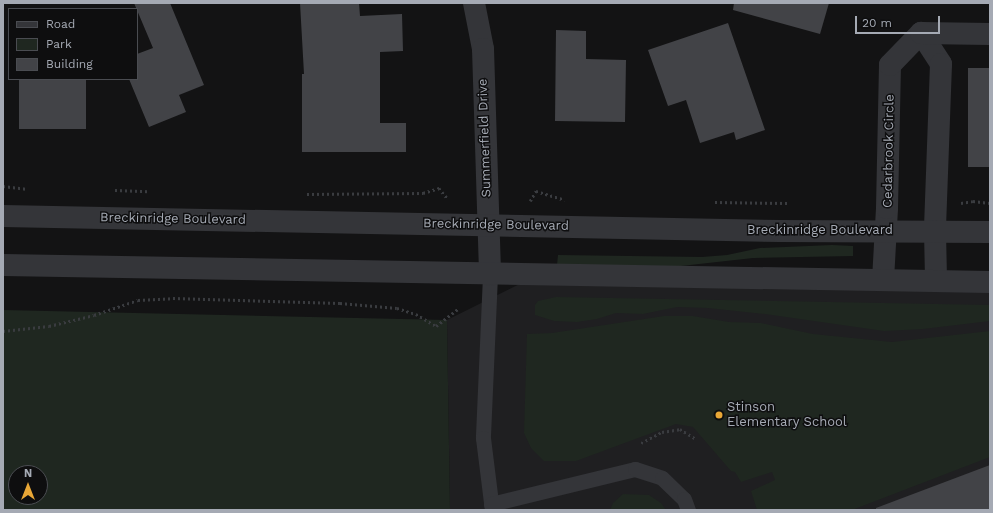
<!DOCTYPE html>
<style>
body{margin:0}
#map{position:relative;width:993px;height:513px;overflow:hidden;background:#131314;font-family:"Work Sans",sans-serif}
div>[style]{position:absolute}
.built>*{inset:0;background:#1f1f21}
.green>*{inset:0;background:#1f2720}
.building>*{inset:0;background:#424347}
.path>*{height:2.5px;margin-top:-1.25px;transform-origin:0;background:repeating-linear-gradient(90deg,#3a3c40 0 2px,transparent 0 5px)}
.service>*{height:15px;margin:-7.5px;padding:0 7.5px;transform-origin:7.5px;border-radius:7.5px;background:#343539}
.minor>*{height:22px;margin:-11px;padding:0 11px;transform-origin:11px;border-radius:11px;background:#343539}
.tertiary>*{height:22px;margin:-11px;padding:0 11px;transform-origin:11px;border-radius:11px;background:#343539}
.dots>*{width:11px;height:11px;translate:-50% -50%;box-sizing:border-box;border:2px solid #0e0e0f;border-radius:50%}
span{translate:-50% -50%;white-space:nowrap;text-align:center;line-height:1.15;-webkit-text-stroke:3px #0e0e0f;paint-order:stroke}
.street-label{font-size:13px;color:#a5aab4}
.poi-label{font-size:13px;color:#a5aab4}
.left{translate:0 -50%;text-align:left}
.frame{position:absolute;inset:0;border:4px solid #a5aab4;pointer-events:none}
.legend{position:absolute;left:8px;top:8px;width:130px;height:72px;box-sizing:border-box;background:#0e0e0f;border:1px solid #4a4c51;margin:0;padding:5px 7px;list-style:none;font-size:12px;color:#a5aab4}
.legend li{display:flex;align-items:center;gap:8px;height:20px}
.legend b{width:20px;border:1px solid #4a4c51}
.north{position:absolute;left:8px;top:465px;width:40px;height:40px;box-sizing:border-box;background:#0e0e0f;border:1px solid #4a4c51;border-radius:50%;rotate:0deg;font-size:11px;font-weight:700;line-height:16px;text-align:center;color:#a5aab4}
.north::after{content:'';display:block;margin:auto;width:14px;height:18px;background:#e9a736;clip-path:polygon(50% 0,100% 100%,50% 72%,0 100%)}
.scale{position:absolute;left:855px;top:16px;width:85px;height:18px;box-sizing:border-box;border:2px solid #a5aab4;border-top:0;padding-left:5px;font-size:12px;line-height:14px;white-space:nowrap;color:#a5aab4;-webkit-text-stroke:3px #0e0e0f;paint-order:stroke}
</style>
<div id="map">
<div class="built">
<i style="clip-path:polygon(554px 267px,990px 273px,990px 510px,450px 510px,447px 320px)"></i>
</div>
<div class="green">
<i style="clip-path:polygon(832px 245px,853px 246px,853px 256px,753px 258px,672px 267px,557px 265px,558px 255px,702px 257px,727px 255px,760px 248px)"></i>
<i style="clip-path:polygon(556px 297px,990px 305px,990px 321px,923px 329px,884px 331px,765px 314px,708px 308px,677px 307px,643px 314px,616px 313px,597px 319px,577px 322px,554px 321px,535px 315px,535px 305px,538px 301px)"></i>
<i style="clip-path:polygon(evenodd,3px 310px,447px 320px,450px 510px,3px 510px,3px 310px,16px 473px,40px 473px,40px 497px,16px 497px,16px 473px)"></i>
<i style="clip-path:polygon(664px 316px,693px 316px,729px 322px,761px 323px,813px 334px,892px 342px,990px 331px,990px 457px,852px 510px,757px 510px,751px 491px,775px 480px,772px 472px,741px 482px,735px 472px,731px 471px,693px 427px,676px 424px,576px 461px,544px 461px,531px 448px,524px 433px,527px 334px,552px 333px)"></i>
<i style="clip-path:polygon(623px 494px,649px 495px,661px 503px,666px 510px,610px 510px,613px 503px)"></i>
</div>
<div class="building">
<i style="clip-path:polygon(134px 3px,170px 3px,204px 85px,179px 95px,186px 112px,149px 127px,129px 79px,137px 79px,137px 54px,153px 48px)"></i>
<i style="clip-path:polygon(300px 3px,359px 3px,360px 16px,402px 14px,403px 51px,380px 52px,380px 123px,406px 123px,406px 152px,302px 152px,302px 74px,304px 74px)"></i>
<i style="clip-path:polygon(734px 3px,829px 3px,820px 34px,733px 10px)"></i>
<i style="clip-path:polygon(728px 23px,765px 130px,736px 140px,734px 132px,700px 143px,686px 100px,668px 106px,648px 50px)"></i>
<i style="clip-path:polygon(556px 30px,586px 31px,586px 59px,626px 60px,625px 122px,555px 121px)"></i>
<i style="clip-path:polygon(968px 68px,990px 68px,990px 167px,968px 167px)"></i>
<i style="clip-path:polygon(19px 79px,86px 79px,86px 129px,19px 129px)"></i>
<i style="clip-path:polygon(990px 465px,990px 510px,876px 510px,876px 508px)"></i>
</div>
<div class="path">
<i style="left:3px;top:186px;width:25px;rotate:7deg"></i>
<i style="left:115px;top:190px;width:33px;rotate:2deg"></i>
<i style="left:307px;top:194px;width:116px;rotate:-0.5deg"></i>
<i style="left:423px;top:193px;width:17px;rotate:-17deg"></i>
<i style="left:439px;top:188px;width:13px;rotate:51deg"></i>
<i style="left:530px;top:201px;width:12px;rotate:-59deg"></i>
<i style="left:536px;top:191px;width:30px;rotate:17deg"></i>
<i style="left:715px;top:202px;width:75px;rotate:0.8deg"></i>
<i style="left:961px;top:203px;width:12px;rotate:-9deg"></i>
<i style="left:973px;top:201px;width:17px;rotate:7deg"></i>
<i style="left:3px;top:331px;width:46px;rotate:-6.2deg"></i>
<i style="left:49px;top:326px;width:46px;rotate:-13.7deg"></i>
<i style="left:94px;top:315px;width:46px;rotate:-18.8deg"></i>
<i style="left:138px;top:300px;width:35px;rotate:-3deg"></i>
<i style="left:173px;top:298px;width:167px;rotate:1.7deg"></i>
<i style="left:340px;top:303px;width:57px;rotate:5deg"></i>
<i style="left:397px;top:308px;width:20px;rotate:18deg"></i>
<i style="left:416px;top:314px;width:23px;rotate:31deg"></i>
<i style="left:436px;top:326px;width:28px;rotate:-38deg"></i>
<i style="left:641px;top:443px;width:24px;rotate:-28deg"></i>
<i style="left:662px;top:432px;width:18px;rotate:-9deg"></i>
<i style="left:680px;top:429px;width:19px;rotate:32deg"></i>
</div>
<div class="service">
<i style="left:490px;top:275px;width:163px;rotate:92.5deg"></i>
<i style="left:483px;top:438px;width:73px;rotate:82.9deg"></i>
<i style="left:491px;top:504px;width:148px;rotate:-13.7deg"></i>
<i style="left:635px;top:469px;width:28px;rotate:18deg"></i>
<i style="left:662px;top:478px;width:30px;rotate:44deg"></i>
<i style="left:684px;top:499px;width:12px;rotate:70deg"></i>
</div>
<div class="minor">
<i style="left:474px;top:3px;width:47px;rotate:78.9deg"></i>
<i style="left:483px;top:49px;width:226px;rotate:88.2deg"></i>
<i style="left:921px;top:33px;width:37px;rotate:57deg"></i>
<i style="left:941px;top:64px;width:167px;rotate:92.1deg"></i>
<i style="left:935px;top:231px;width:49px;rotate:88.8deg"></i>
<i style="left:883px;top:280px;width:72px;rotate:-86.8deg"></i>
<i style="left:887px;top:208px;width:143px;rotate:-88.8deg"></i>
<i style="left:890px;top:65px;width:45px;rotate:-45.9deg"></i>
<i style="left:921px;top:33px;width:69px;rotate:0.8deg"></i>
</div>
<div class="tertiary">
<i style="left:3px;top:216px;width:777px;rotate:1.11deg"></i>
<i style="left:780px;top:231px;width:210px;rotate:0.3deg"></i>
<i style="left:3px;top:265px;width:987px;rotate:0.99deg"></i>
</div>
<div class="dots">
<i style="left:719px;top:415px;background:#e9a736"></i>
</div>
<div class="street-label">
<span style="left:485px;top:138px;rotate:-92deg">Summerfield Drive</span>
<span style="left:889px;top:151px;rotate:-89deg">Cedarbrook Circle</span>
<span style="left:173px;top:219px;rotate:1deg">Breckinridge Boulevard</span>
<span style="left:496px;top:225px;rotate:1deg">Breckinridge Boulevard</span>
<span style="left:820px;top:230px">Breckinridge Boulevard</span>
</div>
<div class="poi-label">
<span class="left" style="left:727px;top:415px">Stinson<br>Elementary School</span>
</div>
<div class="frame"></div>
<ul class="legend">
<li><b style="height:5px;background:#343539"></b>Road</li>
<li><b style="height:11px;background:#1f2720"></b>Park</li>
<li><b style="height:11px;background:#424347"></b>Building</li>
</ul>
<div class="north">N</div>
<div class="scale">20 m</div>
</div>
